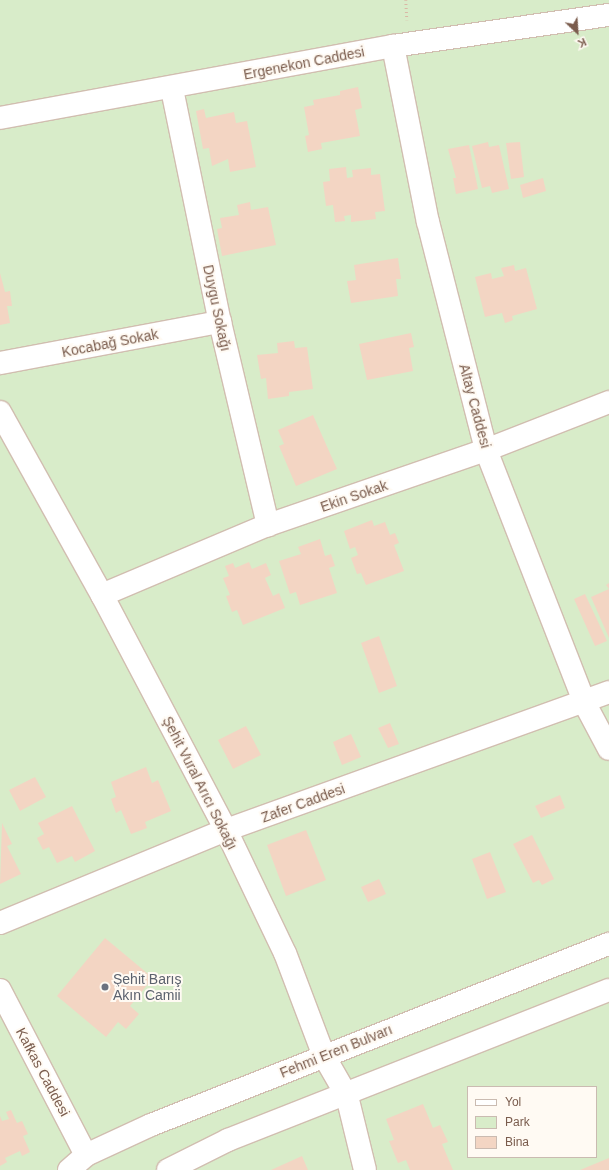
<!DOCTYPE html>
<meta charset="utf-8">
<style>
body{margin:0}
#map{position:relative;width:609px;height:1170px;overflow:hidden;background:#fdf6ec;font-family:Helvetica,sans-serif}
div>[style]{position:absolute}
.green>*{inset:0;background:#d8ecc9}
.building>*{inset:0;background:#f3d5c3}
.path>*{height:2.5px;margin-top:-1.25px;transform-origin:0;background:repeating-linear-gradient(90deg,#d9b8a5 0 1px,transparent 0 4px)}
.roads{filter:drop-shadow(1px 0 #d1beb0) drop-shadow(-1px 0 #d1beb0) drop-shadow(0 1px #d1beb0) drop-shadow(0 -1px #d1beb0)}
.street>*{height:22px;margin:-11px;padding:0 11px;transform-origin:11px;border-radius:11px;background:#fff}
.secondary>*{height:22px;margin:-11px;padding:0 11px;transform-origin:11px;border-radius:11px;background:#fff}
.dots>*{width:11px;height:11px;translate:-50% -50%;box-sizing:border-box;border:2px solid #fffaf3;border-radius:50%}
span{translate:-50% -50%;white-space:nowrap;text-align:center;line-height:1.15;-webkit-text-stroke:4px #fffaf3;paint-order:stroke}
.street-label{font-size:14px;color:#7a5c4d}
.worship-label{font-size:14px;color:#5b616d}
.left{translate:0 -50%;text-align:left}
.legend{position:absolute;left:467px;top:1086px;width:130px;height:72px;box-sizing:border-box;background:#fffaf3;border:1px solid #cabbb1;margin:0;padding:5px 7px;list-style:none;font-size:12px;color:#7a5c4d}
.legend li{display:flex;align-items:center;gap:8px;height:20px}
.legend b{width:20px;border:1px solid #cabbb1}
.north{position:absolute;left:557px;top:12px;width:40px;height:40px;-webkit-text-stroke:3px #fffaf3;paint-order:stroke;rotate:155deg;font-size:11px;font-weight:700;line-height:16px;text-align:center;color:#7a5c4d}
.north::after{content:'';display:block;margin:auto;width:14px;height:18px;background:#7a5c4d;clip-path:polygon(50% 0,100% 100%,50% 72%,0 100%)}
</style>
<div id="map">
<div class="green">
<i style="clip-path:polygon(evenodd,0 0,609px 0,609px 1170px,0 1170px,0 0,468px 1087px,596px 1087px,596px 1157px,468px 1157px,468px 1087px)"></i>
</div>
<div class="building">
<i style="clip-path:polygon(358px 87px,362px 108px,355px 110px,360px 136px,321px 143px,322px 149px,308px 152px,305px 136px,309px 135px,304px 107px,314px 105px,313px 100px,340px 95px,340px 91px)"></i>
<i style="clip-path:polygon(204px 109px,206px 118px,234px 112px,236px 123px,247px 121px,256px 167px,230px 172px,228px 159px,212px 166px,209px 148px,203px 149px,196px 111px)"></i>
<i style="clip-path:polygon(488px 142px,489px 147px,499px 145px,509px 189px,492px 193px,490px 186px,482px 188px,472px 146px)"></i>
<i style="clip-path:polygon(520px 142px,524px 177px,511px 179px,506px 143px)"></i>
<i style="clip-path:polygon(469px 145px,478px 189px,456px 194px,453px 178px,456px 178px,448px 149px)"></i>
<i style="clip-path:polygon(346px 167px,347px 178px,353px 177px,352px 170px,371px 168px,371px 175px,380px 174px,385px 211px,375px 212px,376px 219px,351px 222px,351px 215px,344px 216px,345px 221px,335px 222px,333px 205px,326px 206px,323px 182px,330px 181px,329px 169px)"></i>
<i style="clip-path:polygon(543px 178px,546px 191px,523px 198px,520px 185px)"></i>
<i style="clip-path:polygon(250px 202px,251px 210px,268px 207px,276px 245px,222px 256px,217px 229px,222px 228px,220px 218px,239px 215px,237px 205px)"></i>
<i style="clip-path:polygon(398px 258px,401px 279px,396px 279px,398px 296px,351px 303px,347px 281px,356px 280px,354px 265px)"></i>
<i style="clip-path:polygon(514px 265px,515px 271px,526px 268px,537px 309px,512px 316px,513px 320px,505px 323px,502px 313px,485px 317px,475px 277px,491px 273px,492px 279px,504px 276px,501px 268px)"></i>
<i style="clip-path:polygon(0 273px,5px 292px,10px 291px,12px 306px,7px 306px,10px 323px,0 325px)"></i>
<i style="clip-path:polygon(411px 333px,414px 347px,409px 348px,413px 371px,367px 380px,359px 344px)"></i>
<i style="clip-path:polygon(294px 341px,295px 348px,307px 347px,313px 389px,289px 392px,289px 396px,268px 399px,266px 378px,261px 379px,257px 355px,278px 353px,277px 343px)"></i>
<i style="clip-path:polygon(313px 415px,337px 469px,296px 486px,279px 446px,284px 444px,278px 430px)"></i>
<i style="clip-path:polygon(372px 520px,374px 526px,385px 522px,390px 535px,395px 533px,399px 543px,394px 545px,404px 571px,366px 585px,361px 573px,357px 574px,351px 558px,358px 555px,355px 547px,350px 549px,344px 531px)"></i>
<i style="clip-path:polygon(320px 539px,325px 556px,331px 554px,335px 566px,329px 568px,337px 593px,300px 605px,296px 592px,290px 594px,279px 561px,301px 554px,298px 547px)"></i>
<i style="clip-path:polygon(249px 562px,252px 569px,266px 563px,271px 575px,265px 578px,273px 596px,279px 593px,285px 608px,243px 625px,237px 610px,232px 612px,226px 596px,230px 595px,223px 578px,229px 576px,225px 566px,233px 563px,235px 568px)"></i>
<i style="clip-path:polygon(609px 583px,609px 638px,591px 597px,609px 589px,606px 585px)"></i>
<i style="clip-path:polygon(585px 594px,607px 641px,595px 646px,574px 599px)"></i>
<i style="clip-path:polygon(379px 636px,397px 686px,379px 693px,361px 643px)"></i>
<i style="clip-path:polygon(390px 723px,399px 744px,388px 748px,378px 728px)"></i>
<i style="clip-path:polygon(246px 726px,261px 755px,233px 769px,218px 740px)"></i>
<i style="clip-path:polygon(351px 734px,361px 757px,342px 765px,333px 742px)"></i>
<i style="clip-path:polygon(146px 767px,152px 783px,158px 780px,171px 811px,145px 822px,147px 828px,131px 834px,121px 810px,116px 813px,111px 799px,116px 797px,111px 782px)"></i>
<i style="clip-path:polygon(35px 777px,46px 797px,20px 811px,9px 790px)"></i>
<i style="clip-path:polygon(560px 795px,565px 808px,541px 818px,535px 806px)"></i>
<i style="clip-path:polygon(72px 806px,95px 851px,75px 862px,72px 856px,57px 863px,49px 847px,43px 850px,37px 838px,44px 834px,38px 823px)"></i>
<i style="clip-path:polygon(2px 823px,12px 844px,7px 846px,21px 874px,0 884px)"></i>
<i style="clip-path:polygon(306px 830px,326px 880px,286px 896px,267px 845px)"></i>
<i style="clip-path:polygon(532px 835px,554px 879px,542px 885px,539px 880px,533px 883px,513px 844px)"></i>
<i style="clip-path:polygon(490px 852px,506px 892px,487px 899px,472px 859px)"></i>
<i style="clip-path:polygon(379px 879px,386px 894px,368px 902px,361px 887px)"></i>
<i style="clip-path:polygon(105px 938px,153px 978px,130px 1006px,139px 1014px,126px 1029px,118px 1022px,106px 1037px,57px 996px)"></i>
<i style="clip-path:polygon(423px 1104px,433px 1128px,440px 1125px,448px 1142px,442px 1144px,453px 1170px,410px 1170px,406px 1160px,398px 1163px,389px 1141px,394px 1140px,386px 1119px)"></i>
<i style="clip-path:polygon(11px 1110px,17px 1123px,22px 1121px,28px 1134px,23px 1136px,30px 1152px,22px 1156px,20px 1151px,5px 1158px,7px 1162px,0 1166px,0 1116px,2px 1121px,9px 1119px,6px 1112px)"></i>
<i style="clip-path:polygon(302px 1156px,308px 1170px,271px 1170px)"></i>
<i style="clip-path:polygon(609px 1158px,609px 1170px,580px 1170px)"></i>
</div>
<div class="path">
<i style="left:406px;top:0;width:20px;rotate:87deg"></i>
</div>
<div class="roads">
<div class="street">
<i style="left:393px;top:46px;width:179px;rotate:78.8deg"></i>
<i style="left:428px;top:222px;width:235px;rotate:75.7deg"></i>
<i style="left:486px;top:450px;width:270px;rotate:68.7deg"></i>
<i style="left:584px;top:702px;width:53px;rotate:62deg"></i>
<i style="left:172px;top:89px;width:238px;rotate:78.4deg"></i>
<i style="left:220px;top:322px;width:209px;rotate:76.7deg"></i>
<i style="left:0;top:118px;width:400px;rotate:-10.4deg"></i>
<i style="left:393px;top:46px;width:218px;rotate:-8.2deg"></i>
<i style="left:0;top:363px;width:224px;rotate:-10.6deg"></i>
<i style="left:0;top:412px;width:210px;rotate:60.9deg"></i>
<i style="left:102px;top:595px;width:266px;rotate:62.2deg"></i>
<i style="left:226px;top:830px;width:136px;rotate:64.4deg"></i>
<i style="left:285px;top:953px;width:110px;rotate:69.3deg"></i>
<i style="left:324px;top:1056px;width:46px;rotate:60.1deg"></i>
<i style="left:347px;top:1096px;width:76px;rotate:76.3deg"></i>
<i style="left:102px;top:595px;width:180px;rotate:-22.9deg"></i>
<i style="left:268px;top:525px;width:231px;rotate:-19deg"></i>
<i style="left:486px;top:450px;width:132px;rotate:-21.3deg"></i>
<i style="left:0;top:923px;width:244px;rotate:-22.4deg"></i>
<i style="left:226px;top:830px;width:407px;rotate:-19.8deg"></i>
<i style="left:0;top:990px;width:186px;rotate:62.5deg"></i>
</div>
<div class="secondary">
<i style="left:69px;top:1170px;width:23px;rotate:-41deg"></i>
<i style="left:86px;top:1155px;width:72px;rotate:-24.8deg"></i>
<i style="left:151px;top:1125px;width:492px;rotate:-21.6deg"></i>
<i style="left:168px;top:1170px;width:67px;rotate:-26.6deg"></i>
<i style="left:228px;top:1140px;width:409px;rotate:-21.5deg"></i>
</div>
</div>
<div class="dots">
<i style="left:105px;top:987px;background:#6b7280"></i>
</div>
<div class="street-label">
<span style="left:304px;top:63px;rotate:-11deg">Ergenekon Caddesi</span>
<span style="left:217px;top:308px;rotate:78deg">Duygu Sokağı</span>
<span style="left:110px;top:343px;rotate:-11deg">Kocabağ Sokak</span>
<span style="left:475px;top:406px;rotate:75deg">Altay Caddesi</span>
<span style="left:354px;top:496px;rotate:-19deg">Ekin Sokak</span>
<span style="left:200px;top:783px;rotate:63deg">Şehit Vural Arıcı Sokağı</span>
<span style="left:303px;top:803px;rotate:-20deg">Zafer Caddesi</span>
<span style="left:336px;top:1051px;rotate:-22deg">Fehmi Eren Bulvarı</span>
<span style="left:43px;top:1072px;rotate:62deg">Kafkas Caddesi</span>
</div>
<div class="worship-label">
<span class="left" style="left:113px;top:987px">Şehit Barış<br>Akın Camii</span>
</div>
<ul class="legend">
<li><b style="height:5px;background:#fff"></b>Yol</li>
<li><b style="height:11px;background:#d8ecc9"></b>Park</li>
<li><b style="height:11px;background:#f3d5c3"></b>Bina</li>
</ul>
<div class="north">K</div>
</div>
